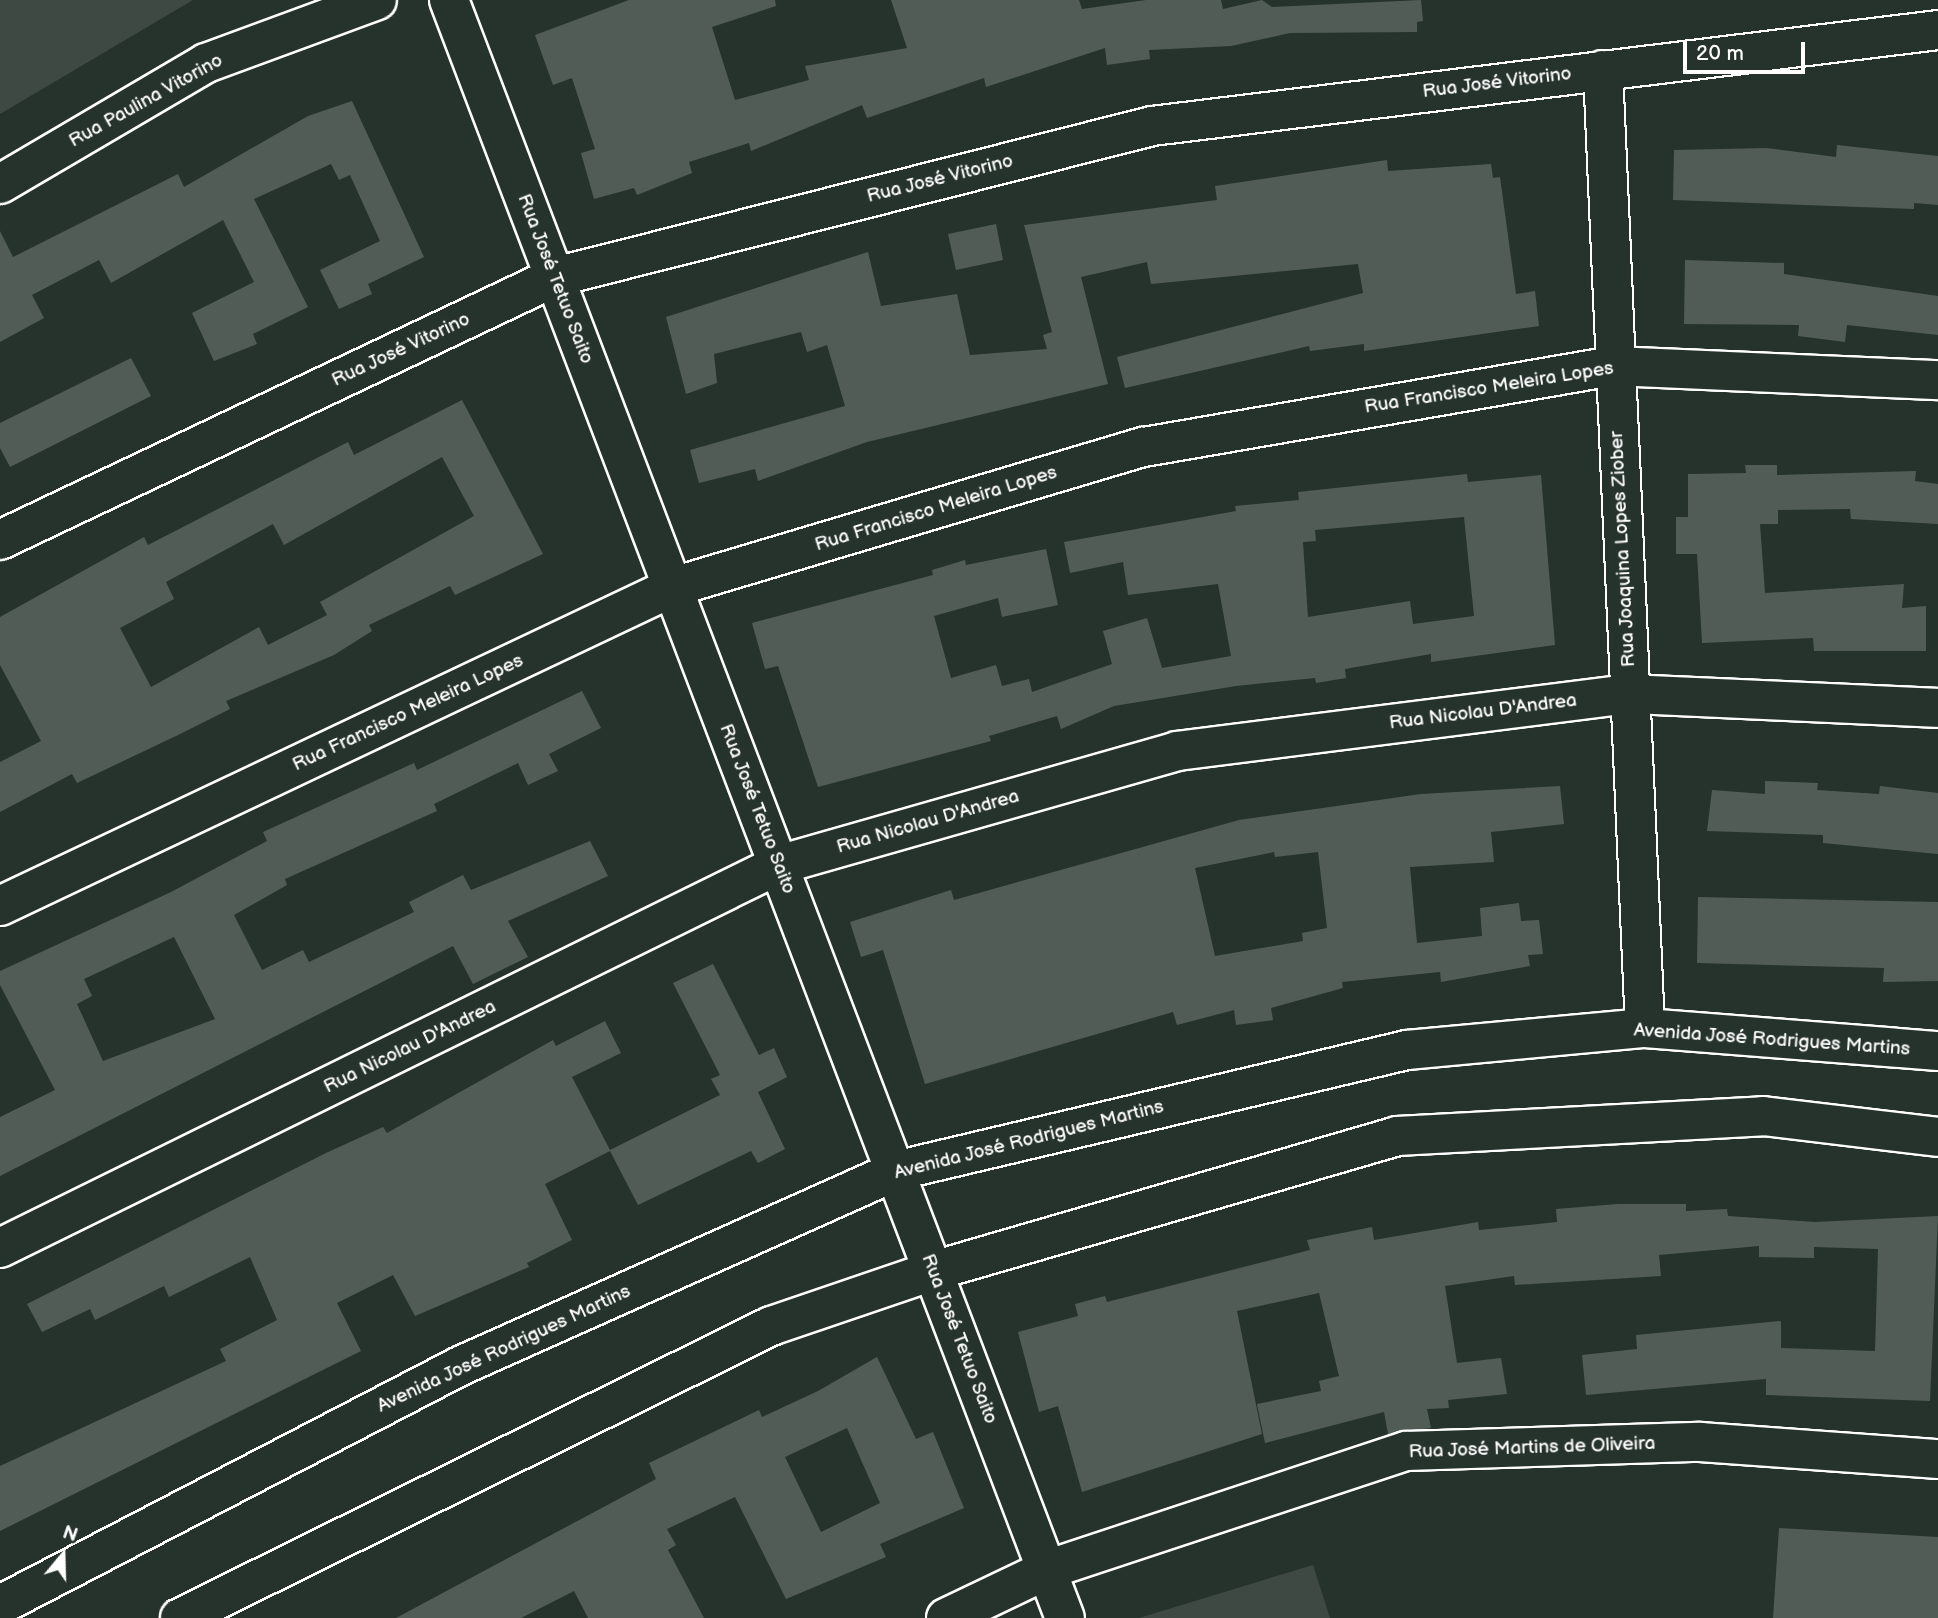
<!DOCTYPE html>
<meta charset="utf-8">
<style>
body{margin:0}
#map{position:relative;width:1938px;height:1618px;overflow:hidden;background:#26332d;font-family:"Balsamiq Sans",sans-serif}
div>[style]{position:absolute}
.green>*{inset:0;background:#3e4944}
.building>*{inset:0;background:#515c57}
.roads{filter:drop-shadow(2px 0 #fff) drop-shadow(-2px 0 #fff) drop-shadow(0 2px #fff) drop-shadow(0 -2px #fff)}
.minor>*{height:38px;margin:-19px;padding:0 19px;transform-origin:19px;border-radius:19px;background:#26332d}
span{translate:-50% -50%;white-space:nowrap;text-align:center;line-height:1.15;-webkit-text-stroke:5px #26332d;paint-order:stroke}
.street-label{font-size:19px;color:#fff}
.north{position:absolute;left:28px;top:1520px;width:70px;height:70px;-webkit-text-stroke:5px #26332d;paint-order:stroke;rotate:19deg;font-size:19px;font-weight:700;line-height:28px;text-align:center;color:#fff}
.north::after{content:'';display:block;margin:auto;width:24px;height:32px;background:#fff;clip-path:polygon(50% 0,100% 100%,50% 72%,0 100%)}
.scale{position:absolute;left:1683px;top:42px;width:122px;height:32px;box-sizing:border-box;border:4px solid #fff;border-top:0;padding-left:9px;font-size:21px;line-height:24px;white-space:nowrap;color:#fff;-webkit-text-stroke:5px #26332d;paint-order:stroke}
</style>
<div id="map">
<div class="green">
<i style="clip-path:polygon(0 0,193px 0,0 114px)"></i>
<i style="clip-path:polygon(1313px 1565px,1330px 1618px,1139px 1618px)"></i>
</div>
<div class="building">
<i style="clip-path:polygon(629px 0,775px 0,776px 6px,712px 27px,735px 100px,809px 80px,805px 66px,907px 48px,891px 0,1079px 0,1082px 9px,1146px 0,1221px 0,1223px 9px,1262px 0,1272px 7px,1421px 0,1423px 21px,1417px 22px,1417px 32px,1290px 33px,1231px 46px,1149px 50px,1150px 59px,1107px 65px,1105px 48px,986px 87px,984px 78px,867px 118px,862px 105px,751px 151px,749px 143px,689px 162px,692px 173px,637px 195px,634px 188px,594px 199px,581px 153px,595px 149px,572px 78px,553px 85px,535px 35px)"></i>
<i style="clip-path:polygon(352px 101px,424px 257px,368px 284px,372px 294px,339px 309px,320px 270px,380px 241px,350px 175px,339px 180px,331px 164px,254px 199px,308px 307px,253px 334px,257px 344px,214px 361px,192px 313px,254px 282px,223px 220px,111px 283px,99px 260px,32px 295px,44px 318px,0 342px,0 231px,13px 257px,178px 174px,184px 187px,308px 116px)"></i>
<i style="clip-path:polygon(1837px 145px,1938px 156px,1938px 205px,1914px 203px,1914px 209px,1673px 200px,1674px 150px,1767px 148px,1836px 157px)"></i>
<i style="clip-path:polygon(1387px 160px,1388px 171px,1491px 164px,1493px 178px,1500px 177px,1516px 294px,1535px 291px,1539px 326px,1364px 351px,1364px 344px,1310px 351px,1309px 346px,1125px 388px,1117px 357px,1363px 293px,1358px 264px,1151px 284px,1147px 262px,1081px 277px,1108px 384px,867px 442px,758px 481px,755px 469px,699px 483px,690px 450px,845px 406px,827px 345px,807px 352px,801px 332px,714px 354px,717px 383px,686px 394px,666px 317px,868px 252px,881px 306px,957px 294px,970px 355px,1047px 349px,1043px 335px,1052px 332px,1024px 225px,1217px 200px,1215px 186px)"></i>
<i style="clip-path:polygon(996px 224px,1003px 260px,956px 270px,948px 234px)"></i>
<i style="clip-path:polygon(1685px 260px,1784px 263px,1784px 274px,1938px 296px,1938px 335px,1847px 325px,1845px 342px,1798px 336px,1799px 325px,1684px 324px)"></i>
<i style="clip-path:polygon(131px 358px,151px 396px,10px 467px,0 448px,0 423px)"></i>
<i style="clip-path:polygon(evenodd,462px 400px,543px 554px,455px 595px,450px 586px,369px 625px,372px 631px,334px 655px,226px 701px,230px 709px,176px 736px,77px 783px,72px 774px,0 812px,0 762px,41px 741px,0 665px,0 617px,144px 537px,148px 545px,348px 442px,354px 455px,462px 400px,442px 457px,474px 516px,320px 602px,327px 615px,268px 645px,259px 627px,151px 687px,120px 628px,174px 599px,166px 582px,273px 524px,284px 545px,442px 457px)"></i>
<i style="clip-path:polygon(1745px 465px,1777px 465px,1777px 475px,1916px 471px,1915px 481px,1938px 484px,1938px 524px,1851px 519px,1850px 509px,1778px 510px,1778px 524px,1760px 524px,1765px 593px,1904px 584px,1902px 608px,1926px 606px,1926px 651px,1814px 651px,1813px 638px,1702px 643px,1697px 554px,1676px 554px,1676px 517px,1688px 517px,1688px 474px,1746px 473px)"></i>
<i style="clip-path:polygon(evenodd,1467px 474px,1468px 482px,1541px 475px,1555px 645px,1431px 662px,1431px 654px,1345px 669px,1346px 678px,1316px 683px,1315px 678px,1236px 686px,1114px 706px,1061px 729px,1057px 716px,989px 736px,991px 741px,818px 787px,778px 666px,765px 669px,752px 623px,933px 575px,932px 570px,965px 560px,966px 565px,1046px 549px,1058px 605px,1002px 617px,998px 598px,934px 616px,951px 678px,996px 665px,1002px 686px,1029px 679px,1032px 692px,1112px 664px,1103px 631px,1147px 618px,1162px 668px,1231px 656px,1218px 584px,1128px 595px,1123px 562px,1070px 573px,1064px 542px,1236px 511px,1235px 506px,1299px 500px,1298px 492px,1467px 474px,1464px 517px,1474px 616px,1413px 624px,1410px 601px,1308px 617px,1303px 542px,1316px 541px,1315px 530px,1464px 517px)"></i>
<i style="clip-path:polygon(evenodd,582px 691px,601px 728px,549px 754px,558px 771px,528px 785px,518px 763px,434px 804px,437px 811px,285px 879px,287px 885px,234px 915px,262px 970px,303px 950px,309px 962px,414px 912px,409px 902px,463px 875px,471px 890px,590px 841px,608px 876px,508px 921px,528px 957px,473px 984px,453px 946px,0 1176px,0 1117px,55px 1090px,0 985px,0 971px,171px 892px,267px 841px,263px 832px,414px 763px,417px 770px,582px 691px,174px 937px,215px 1019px,103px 1061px,77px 1004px,92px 996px,84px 979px,174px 937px)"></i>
<i style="clip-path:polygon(1765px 781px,1818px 783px,1817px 790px,1879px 794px,1880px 786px,1938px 793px,1938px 854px,1823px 843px,1823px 835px,1707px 831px,1712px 790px,1765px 794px)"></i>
<i style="clip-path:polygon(evenodd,1560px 786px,1564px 824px,1491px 832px,1494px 862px,1410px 867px,1417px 943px,1482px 936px,1480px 908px,1519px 903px,1521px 921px,1539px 920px,1543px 954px,1528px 955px,1530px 966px,1441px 982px,1440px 972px,1342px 982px,1343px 988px,1271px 1008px,1273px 1020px,1236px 1025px,1234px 1010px,1177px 1025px,1173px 1012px,925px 1084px,883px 950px,861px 957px,850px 922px,951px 890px,954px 900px,1239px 820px,1421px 794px,1560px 786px,1274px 852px,1275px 857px,1318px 852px,1327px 928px,1302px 933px,1303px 941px,1215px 956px,1195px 868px,1274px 852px)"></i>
<i style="clip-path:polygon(1698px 897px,1938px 902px,1938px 981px,1883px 982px,1884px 968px,1697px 963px)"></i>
<i style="clip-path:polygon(713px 964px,759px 1055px,774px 1048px,787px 1077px,758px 1092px,785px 1149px,758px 1163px,751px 1151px,638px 1205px,610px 1151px,545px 1184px,572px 1240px,527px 1263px,529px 1267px,415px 1316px,393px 1275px,337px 1303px,361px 1351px,0 1531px,0 1466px,226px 1361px,220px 1349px,277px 1320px,250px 1257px,169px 1297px,164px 1286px,95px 1320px,90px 1309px,42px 1332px,27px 1304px,326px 1153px,383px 1127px,387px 1133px,553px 1040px,556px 1046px,605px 1021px,621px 1053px,572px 1077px,610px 1150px,720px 1095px,711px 1079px,720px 1075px,673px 983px)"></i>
<i style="clip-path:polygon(1618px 1204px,1686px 1204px,1686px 1211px,1727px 1209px,1728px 1216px,1815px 1222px,1938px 1216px,1930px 1401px,1766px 1395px,1766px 1379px,1586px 1395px,1582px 1355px,1637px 1349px,1636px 1335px,1781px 1321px,1781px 1348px,1875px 1351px,1878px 1249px,1814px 1247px,1814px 1258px,1759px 1257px,1759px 1246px,1659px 1255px,1661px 1276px,1515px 1285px,1514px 1276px,1445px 1286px,1457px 1363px,1501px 1358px,1507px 1394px,1448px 1400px,1449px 1408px,1427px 1409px,1431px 1428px,1388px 1434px,1384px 1412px,1265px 1443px,1257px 1404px,1321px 1391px,1319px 1381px,1339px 1376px,1319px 1293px,1237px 1311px,1262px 1434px,1082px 1492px,1058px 1406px,1039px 1412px,1018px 1332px,1078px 1316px,1075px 1304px,1105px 1296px,1107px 1302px,1310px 1250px,1307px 1240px,1372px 1227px,1374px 1240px,1478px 1222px,1479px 1230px,1557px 1222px,1556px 1209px)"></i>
<i style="clip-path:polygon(evenodd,877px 1357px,916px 1439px,933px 1432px,964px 1508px,880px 1544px,886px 1557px,786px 1599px,735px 1497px,667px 1529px,676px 1545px,668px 1550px,704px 1618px,588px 1618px,574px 1591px,521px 1618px,396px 1618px,656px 1479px,649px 1463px,759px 1410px,762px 1417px,818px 1391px,877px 1357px,847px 1428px,880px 1503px,821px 1532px,785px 1457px,847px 1428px)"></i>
<i style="clip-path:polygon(1779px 1528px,1938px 1537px,1938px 1618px,1773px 1618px)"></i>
</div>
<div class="roads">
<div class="minor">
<i style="left:449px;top:0;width:1731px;rotate:69.16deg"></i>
<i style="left:1603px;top:70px;width:959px;rotate:87.49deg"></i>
<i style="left:0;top:184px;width:239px;rotate:-30.4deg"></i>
<i style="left:206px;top:63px;width:182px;rotate:-20.2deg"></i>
<i style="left:0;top:540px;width:614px;rotate:-25.36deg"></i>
<i style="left:555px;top:277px;width:616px;rotate:-14.19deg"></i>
<i style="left:1152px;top:126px;width:792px;rotate:-6.96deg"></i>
<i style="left:0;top:906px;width:745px;rotate:-25.36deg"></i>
<i style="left:673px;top:587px;width:491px;rotate:-16.6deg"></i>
<i style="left:1144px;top:447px;width:478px;rotate:-9.8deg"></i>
<i style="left:1615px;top:366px;width:323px;rotate:2.5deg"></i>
<i style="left:0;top:1248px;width:867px;rotate:-26.21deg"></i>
<i style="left:778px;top:865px;width:415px;rotate:-15.9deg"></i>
<i style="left:1177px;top:751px;width:457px;rotate:-7.2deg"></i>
<i style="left:1630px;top:694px;width:308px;rotate:2.6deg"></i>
<i style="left:0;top:1605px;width:518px;rotate:-27.45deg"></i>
<i style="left:460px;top:1366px;width:477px;rotate:-24.1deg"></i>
<i style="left:895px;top:1171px;width:526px;rotate:-13.3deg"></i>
<i style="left:1407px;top:1050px;width:239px;rotate:-5.3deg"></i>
<i style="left:1645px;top:1028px;width:294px;rotate:4.5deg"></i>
<i style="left:180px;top:1618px;width:659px;rotate:-26.29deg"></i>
<i style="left:771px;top:1326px;width:171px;rotate:-18.8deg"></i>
<i style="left:933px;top:1271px;width:483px;rotate:-16.2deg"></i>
<i style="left:1397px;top:1136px;width:367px;rotate:-3.1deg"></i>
<i style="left:1763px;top:1116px;width:176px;rotate:6.8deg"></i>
<i style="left:946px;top:1618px;width:111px;rotate:-25.6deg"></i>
<i style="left:1046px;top:1570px;width:379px;rotate:-18.3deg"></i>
<i style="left:1406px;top:1451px;width:294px;rotate:-1.8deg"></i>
<i style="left:1700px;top:1442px;width:239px;rotate:4.1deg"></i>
</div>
</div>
<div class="street-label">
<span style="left:1497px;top:83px;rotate:-7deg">Rua José Vitorino</span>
<span style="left:146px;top:101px;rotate:-29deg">Rua Paulina Vitorino</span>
<span style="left:940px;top:179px;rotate:-14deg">Rua José Vitorino</span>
<span style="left:555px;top:279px;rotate:69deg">Rua José Tetuo Saito</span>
<span style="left:401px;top:350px;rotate:-25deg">Rua José Vitorino</span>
<span style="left:1489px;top:388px;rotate:-9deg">Rua Francisco Meleira Lopes</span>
<span style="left:936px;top:509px;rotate:-17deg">Rua Francisco Meleira Lopes</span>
<span style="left:1623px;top:549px;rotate:-93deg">Rua Joaquina Lopes Ziober</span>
<span style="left:1483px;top:712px;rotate:-7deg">Rua Nicolau D'Andrea</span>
<span style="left:408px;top:713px;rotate:-25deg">Rua Francisco Meleira Lopes</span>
<span style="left:757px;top:809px;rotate:69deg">Rua José Tetuo Saito</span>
<span style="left:928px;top:822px;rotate:-16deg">Rua Nicolau D'Andrea</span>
<span style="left:1772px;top:1040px;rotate:4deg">Avenida José Rodrigues Martins</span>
<span style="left:410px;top:1047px;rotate:-26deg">Rua Nicolau D'Andrea</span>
<span style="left:1029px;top:1140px;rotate:-14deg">Avenida José Rodrigues Martins</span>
<span style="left:959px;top:1339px;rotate:69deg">Rua José Tetuo Saito</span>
<span style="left:504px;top:1349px;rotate:-25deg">Avenida José Rodrigues Martins</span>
<span style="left:1532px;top:1448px;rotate:-2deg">Rua José Martins de Oliveira</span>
</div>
<div class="north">N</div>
<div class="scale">20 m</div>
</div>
